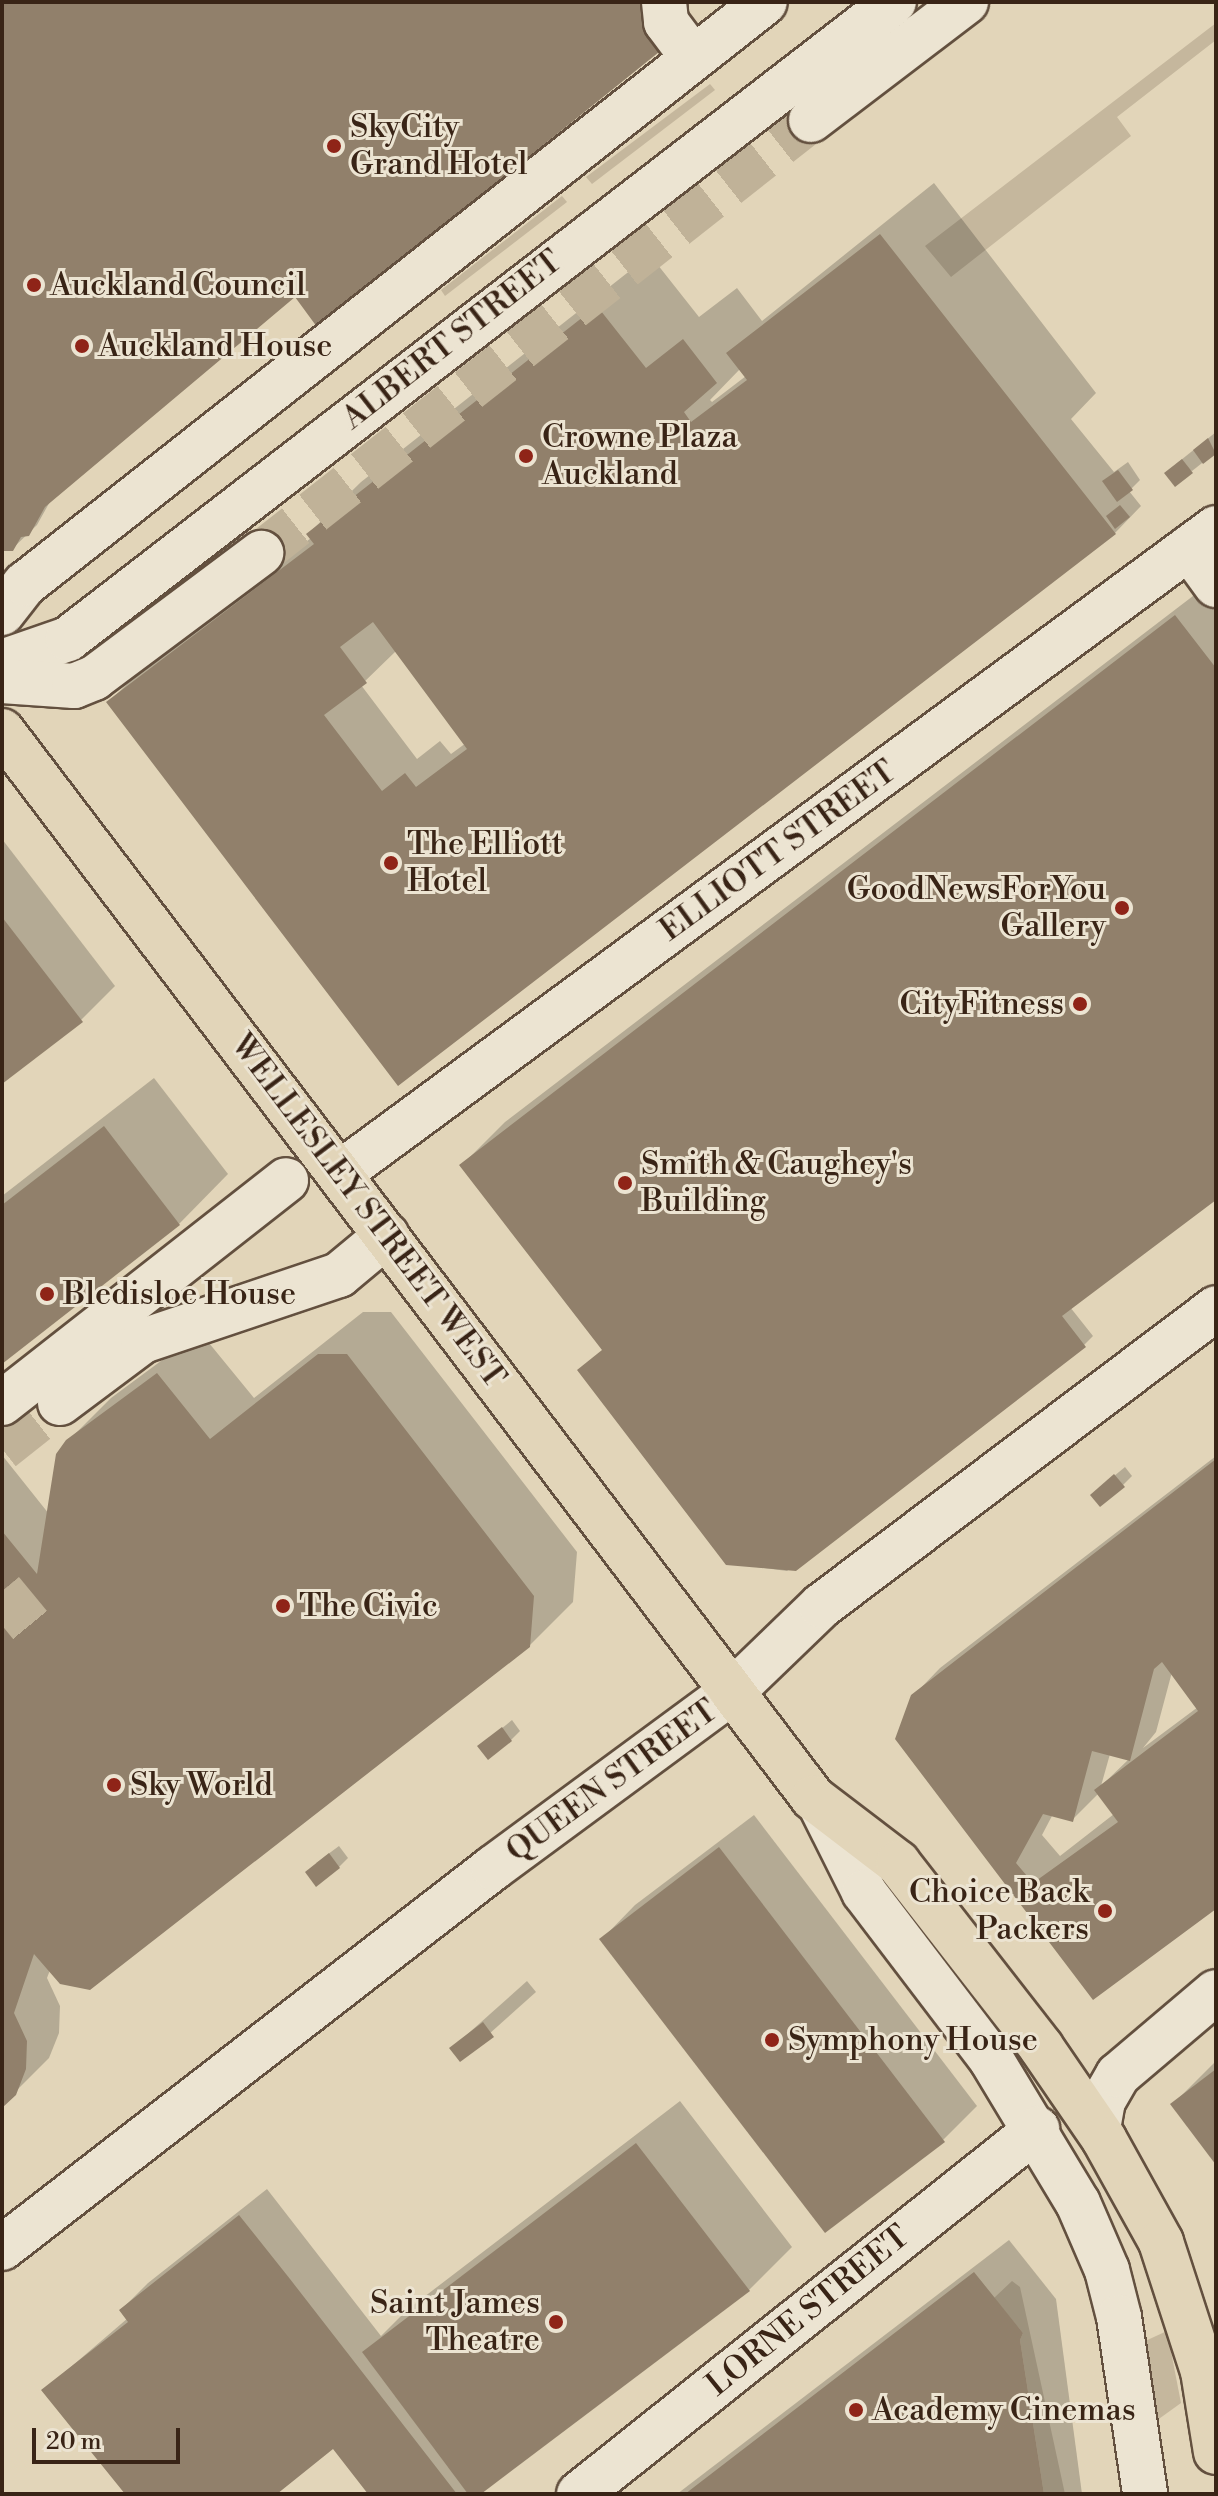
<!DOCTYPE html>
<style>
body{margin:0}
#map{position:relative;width:1218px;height:2496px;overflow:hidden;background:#e2d5b9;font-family:"Libre Bodoni",serif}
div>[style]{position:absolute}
.green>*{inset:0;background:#c5b79d}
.shadow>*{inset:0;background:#0003}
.building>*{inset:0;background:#91806b}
.minor-tunnel>*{height:44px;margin-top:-22px;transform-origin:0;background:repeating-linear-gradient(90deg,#c0b298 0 44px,transparent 0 66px)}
.roads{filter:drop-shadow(2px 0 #63503f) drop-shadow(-2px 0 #63503f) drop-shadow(0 2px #63503f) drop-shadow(0 -2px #63503f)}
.minor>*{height:44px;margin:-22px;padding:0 22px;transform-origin:22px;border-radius:22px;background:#ece4d2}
.major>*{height:44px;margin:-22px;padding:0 22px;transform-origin:22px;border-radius:22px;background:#e2d5b9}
.dots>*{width:22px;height:22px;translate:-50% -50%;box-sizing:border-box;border:4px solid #ece4d2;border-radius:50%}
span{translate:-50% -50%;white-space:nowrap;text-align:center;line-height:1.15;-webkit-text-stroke:6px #ece4d2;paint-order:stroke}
.poi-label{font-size:32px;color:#392416}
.left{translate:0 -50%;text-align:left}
.right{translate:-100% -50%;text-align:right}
.street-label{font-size:32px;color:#392416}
.frame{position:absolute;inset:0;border:4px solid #392416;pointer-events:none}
.scale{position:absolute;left:32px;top:2428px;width:148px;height:36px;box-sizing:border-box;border:4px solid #392416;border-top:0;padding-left:10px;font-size:24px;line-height:28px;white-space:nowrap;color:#392416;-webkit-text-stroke:6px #ece4d2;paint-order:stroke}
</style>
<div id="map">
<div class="green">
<i style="clip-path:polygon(1216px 23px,1216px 40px,1117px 117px,1131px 136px,951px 277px,925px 246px)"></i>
<i style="clip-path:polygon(710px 84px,715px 90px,592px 184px,586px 177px)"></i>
<i style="clip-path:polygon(562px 196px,567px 202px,445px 296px,441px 290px)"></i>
<i style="clip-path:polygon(1012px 2281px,1020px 2287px,1065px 2494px,1044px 2494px,1020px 2340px,1023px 2333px,994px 2298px)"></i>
<i style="clip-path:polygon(1167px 2331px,1181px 2403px,1149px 2426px,1143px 2342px)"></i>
</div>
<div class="shadow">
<i style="clip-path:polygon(2px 2px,675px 2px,672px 38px,296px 295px,52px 498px,37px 525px,12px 549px,2px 549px)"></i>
<i style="clip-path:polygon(evenodd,934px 183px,1096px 393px,1071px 419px,1114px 472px,1128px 462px,1140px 480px,1129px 491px,1141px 506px,1115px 533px,398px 1084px,109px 702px,152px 659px,311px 538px,308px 534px,361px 482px,650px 255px,699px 317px,737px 288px,762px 321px,934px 183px,740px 369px,746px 376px,712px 402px,710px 400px,740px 369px,934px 183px,396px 651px,466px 743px,451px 754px,440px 741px,417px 759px,361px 685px,396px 651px)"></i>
<i style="clip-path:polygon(1216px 432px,1216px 452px,1192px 471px,1176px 464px)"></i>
<i style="clip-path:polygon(1210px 583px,1216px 591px,1216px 1196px,1070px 1307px,1093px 1336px,1084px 1345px,787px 1571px,727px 1563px,612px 1346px,462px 1165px,505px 1122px)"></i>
<i style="clip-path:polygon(2px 839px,115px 986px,81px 1020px,2px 1081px)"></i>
<i style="clip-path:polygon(154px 1078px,228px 1174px,179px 1224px,2px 1361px,2px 1196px)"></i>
<i style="clip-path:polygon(363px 1312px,391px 1312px,577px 1552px,573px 1602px,529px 1646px,50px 1970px,47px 1978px,60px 2006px,59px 2033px,49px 2058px,2px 2105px,2px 1455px,49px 1514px,67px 1442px,111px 1398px,200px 1332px,254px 1398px)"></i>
<i style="clip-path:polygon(evenodd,1216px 1456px,1216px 1905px,1093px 1997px,913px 1696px,940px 1668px,1216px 1456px,1172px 1672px,1198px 1707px,1143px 1748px,1156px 1732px,1172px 1672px,1216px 1456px,1110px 1754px,1129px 1759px,1101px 1786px,1110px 1754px,1216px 1456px,1099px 1793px,1114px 1814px,1060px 1856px,1042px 1835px,1053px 1814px,1073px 1819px,1099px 1793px)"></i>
<i style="clip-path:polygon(1125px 1467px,1132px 1476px,1123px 1485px,1102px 1486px)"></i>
<i style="clip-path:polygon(512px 1720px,520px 1731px,511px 1740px,480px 1746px)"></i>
<i style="clip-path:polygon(754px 1815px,977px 2106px,943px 2140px,602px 1939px,635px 1905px)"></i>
<i style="clip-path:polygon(339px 1846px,348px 1858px,339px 1867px,316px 1863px)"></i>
<i style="clip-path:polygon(527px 1981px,536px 1992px,460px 2060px,452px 2048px)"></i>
<i style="clip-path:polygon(1216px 2061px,1216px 2162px,1172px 2105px)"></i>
<i style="clip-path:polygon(680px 2101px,792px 2247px,749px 2290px,478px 2494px,370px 2494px,334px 2447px,274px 2494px,127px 2494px,44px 2390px,128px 2318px,121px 2310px,148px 2283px,267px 2189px,381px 2336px,407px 2310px)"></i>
<i style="clip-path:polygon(1009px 2240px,1056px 2299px,1082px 2494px,677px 2494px)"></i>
</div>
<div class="building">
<i style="clip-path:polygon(2px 2px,678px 2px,645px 28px,664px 48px,317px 327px,295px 297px,45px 507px,29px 536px,21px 537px,13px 551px,2px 551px)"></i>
<i style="clip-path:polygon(evenodd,880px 234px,1116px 534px,398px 1086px,106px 702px,314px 544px,306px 534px,597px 306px,646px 368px,683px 339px,717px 383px,684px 412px,691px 422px,747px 380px,726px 353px,880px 234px,373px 622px,467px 749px,416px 787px,405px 773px,382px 791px,324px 715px,367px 683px,340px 647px,373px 622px)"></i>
<i style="clip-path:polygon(1208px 438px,1216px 454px,1203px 464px,1193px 450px)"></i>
<i style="clip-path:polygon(1182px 459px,1193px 473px,1175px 487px,1164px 473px)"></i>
<i style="clip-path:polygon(1118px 470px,1133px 490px,1117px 502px,1102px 481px)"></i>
<i style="clip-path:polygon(1120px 505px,1130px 517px,1115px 529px,1106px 516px)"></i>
<i style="clip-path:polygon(1175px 615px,1216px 668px,1216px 1200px,1062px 1316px,1086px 1347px,796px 1571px,726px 1565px,577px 1370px,602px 1350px,459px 1165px)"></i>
<i style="clip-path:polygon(2px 917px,83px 1022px,2px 1084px)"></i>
<i style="clip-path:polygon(104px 1126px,180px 1225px,2px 1364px,2px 1205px)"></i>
<i style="clip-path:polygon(318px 1354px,347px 1354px,534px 1596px,530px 1647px,90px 1990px,60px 1984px,34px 1954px,14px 2013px,27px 2041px,26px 2069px,16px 2095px,2px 2108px,2px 1531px,37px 1574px,56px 1454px,66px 1440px,157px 1373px,210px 1439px)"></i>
<i style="clip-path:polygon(evenodd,1216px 1459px,1216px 1909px,1093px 2000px,895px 1739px,911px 1695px,1216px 1459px,1162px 1662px,1198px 1711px,1094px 1790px,1118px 1822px,1033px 1883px,1016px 1863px,1043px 1814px,1073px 1822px,1092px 1751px,1130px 1761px,1154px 1669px,1162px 1662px)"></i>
<i style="clip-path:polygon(1114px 1474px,1125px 1487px,1100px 1507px,1090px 1495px)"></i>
<i style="clip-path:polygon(502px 1727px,512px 1741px,488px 1760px,477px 1746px)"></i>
<i style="clip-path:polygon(719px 1847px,945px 2142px,825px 2233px,599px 1939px)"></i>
<i style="clip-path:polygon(329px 1853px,340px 1868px,316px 1887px,305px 1872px)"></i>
<i style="clip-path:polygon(483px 2022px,494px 2037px,460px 2062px,449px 2048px)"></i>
<i style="clip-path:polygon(1216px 2069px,1216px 2165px,1170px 2104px)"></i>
<i style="clip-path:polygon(636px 2143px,750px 2291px,481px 2494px,468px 2494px,362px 2352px)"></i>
<i style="clip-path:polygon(239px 2215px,290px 2279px,457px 2494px,368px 2494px,333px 2449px,277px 2494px,125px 2494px,41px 2390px,128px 2322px,119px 2310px)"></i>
<i style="clip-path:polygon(974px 2272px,1023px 2333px,1020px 2340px,1044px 2494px,685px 2494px)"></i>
</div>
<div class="minor-tunnel">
<i style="left:261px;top:553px;width:700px;rotate:-38.21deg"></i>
<i style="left:2px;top:1449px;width:74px;rotate:-38.4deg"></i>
<i style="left:2px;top:1591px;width:45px;rotate:50.4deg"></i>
</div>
<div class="roads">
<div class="minor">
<i style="left:664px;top:2px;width:20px;rotate:84deg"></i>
<i style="left:666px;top:22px;width:45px;rotate:53.1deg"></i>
<i style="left:811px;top:120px;width:195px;rotate:-37.3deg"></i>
<i style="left:1189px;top:548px;width:46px;rotate:53.9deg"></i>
<i style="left:2px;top:613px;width:37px;rotate:-52deg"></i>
<i style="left:25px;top:584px;width:941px;rotate:-38.18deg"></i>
<i style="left:2px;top:662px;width:70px;rotate:-19.2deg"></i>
<i style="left:68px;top:639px;width:1043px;rotate:-37.64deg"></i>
<i style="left:2px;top:681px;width:72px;rotate:4deg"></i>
<i style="left:74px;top:686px;width:22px;rotate:-22deg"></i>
<i style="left:94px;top:678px;width:209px;rotate:-36.8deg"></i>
<i style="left:340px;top:1173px;width:1088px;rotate:-36.36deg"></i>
<i style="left:2px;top:1403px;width:361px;rotate:-38.1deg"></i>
<i style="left:60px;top:1403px;width:104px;rotate:-36.8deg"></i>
<i style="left:143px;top:1341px;width:207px;rotate:-18.6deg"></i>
<i style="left:339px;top:1275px;width:62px;rotate:-39.8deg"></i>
<i style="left:822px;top:1808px;width:94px;rotate:63.4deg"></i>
<i style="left:864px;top:1892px;width:210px;rotate:52.7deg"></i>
<i style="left:991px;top:2059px;width:168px;rotate:58.9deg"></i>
<i style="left:1078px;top:2203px;width:73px;rotate:66.6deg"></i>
<i style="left:1107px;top:2270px;width:49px;rotate:75.7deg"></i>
<i style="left:1119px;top:2317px;width:179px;rotate:81.6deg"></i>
<i style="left:1098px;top:2129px;width:28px;rotate:-80deg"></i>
<i style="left:1103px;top:2101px;width:30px;rotate:-60deg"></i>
<i style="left:1118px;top:2075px;width:128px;rotate:-40.3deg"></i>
<i style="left:2px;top:2248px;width:621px;rotate:-37.74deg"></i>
<i style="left:493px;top:1868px;width:297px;rotate:-36.4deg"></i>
<i style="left:732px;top:1692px;width:124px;rotate:-44deg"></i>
<i style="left:821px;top:1606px;width:495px;rotate:-37deg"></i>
<i style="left:579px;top:2494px;width:586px;rotate:-38.55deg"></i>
</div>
<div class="major">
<i style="left:2px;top:731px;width:1340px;rotate:52.76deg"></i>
<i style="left:813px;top:1798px;width:107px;rotate:37.4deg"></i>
<i style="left:898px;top:1863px;width:233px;rotate:52.1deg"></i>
<i style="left:1041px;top:2047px;width:112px;rotate:55.6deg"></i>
<i style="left:1104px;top:2139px;width:118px;rotate:61deg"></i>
<i style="left:1161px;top:2242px;width:136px;rotate:72deg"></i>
<i style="left:1203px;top:2371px;width:82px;rotate:80.9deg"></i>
</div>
</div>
<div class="dots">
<i style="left:334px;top:146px;background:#8f2418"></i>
<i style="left:34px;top:285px;background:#8f2418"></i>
<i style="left:82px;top:346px;background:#8f2418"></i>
<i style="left:526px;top:456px;background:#8f2418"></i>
<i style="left:391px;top:863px;background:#8f2418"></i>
<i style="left:1122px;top:908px;background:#8f2418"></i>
<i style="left:1080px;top:1004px;background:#8f2418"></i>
<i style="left:625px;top:1183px;background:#8f2418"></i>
<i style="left:47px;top:1294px;background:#8f2418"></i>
<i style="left:283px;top:1606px;background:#8f2418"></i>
<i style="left:114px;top:1785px;background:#8f2418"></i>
<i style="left:1105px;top:1911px;background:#8f2418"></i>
<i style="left:772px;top:2040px;background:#8f2418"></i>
<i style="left:556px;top:2322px;background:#8f2418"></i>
<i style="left:856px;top:2410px;background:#8f2418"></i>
</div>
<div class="poi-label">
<span class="left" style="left:350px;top:146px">SkyCity<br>Grand Hotel</span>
<span class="left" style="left:50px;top:285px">Auckland Council</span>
<span class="left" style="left:98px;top:346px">Auckland House</span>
<span class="left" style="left:542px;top:456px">Crowne Plaza<br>Auckland</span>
<span class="left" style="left:407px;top:863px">The Elliott<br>Hotel</span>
<span class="right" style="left:1106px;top:908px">GoodNewsForYou<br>Gallery</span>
<span class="right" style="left:1064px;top:1004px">CityFitness</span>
<span class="left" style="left:641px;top:1183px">Smith &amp; Caughey's<br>Building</span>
<span class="left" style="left:63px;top:1294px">Bledisloe House</span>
<span class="left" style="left:299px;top:1606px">The Civic</span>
<span class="left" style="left:130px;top:1785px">Sky World</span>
<span class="right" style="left:1089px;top:1911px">Choice Back<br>Packers</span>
<span class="left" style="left:788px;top:2040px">Symphony House</span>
<span class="right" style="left:540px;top:2322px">Saint James<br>Theatre</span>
<span class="left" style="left:872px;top:2410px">Academy Cinemas</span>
</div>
<div class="street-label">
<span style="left:452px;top:340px;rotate:-38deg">ALBERT STREET</span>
<span style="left:778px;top:851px;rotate:-36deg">ELLIOTT STREET</span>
<span style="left:368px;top:1211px;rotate:53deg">WELLESLEY STREET WEST</span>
<span style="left:612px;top:1781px;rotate:-36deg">QUEEN STREET</span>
<span style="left:808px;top:2311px;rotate:-39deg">LORNE STREET</span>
</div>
<div class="frame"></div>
<div class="scale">20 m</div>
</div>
